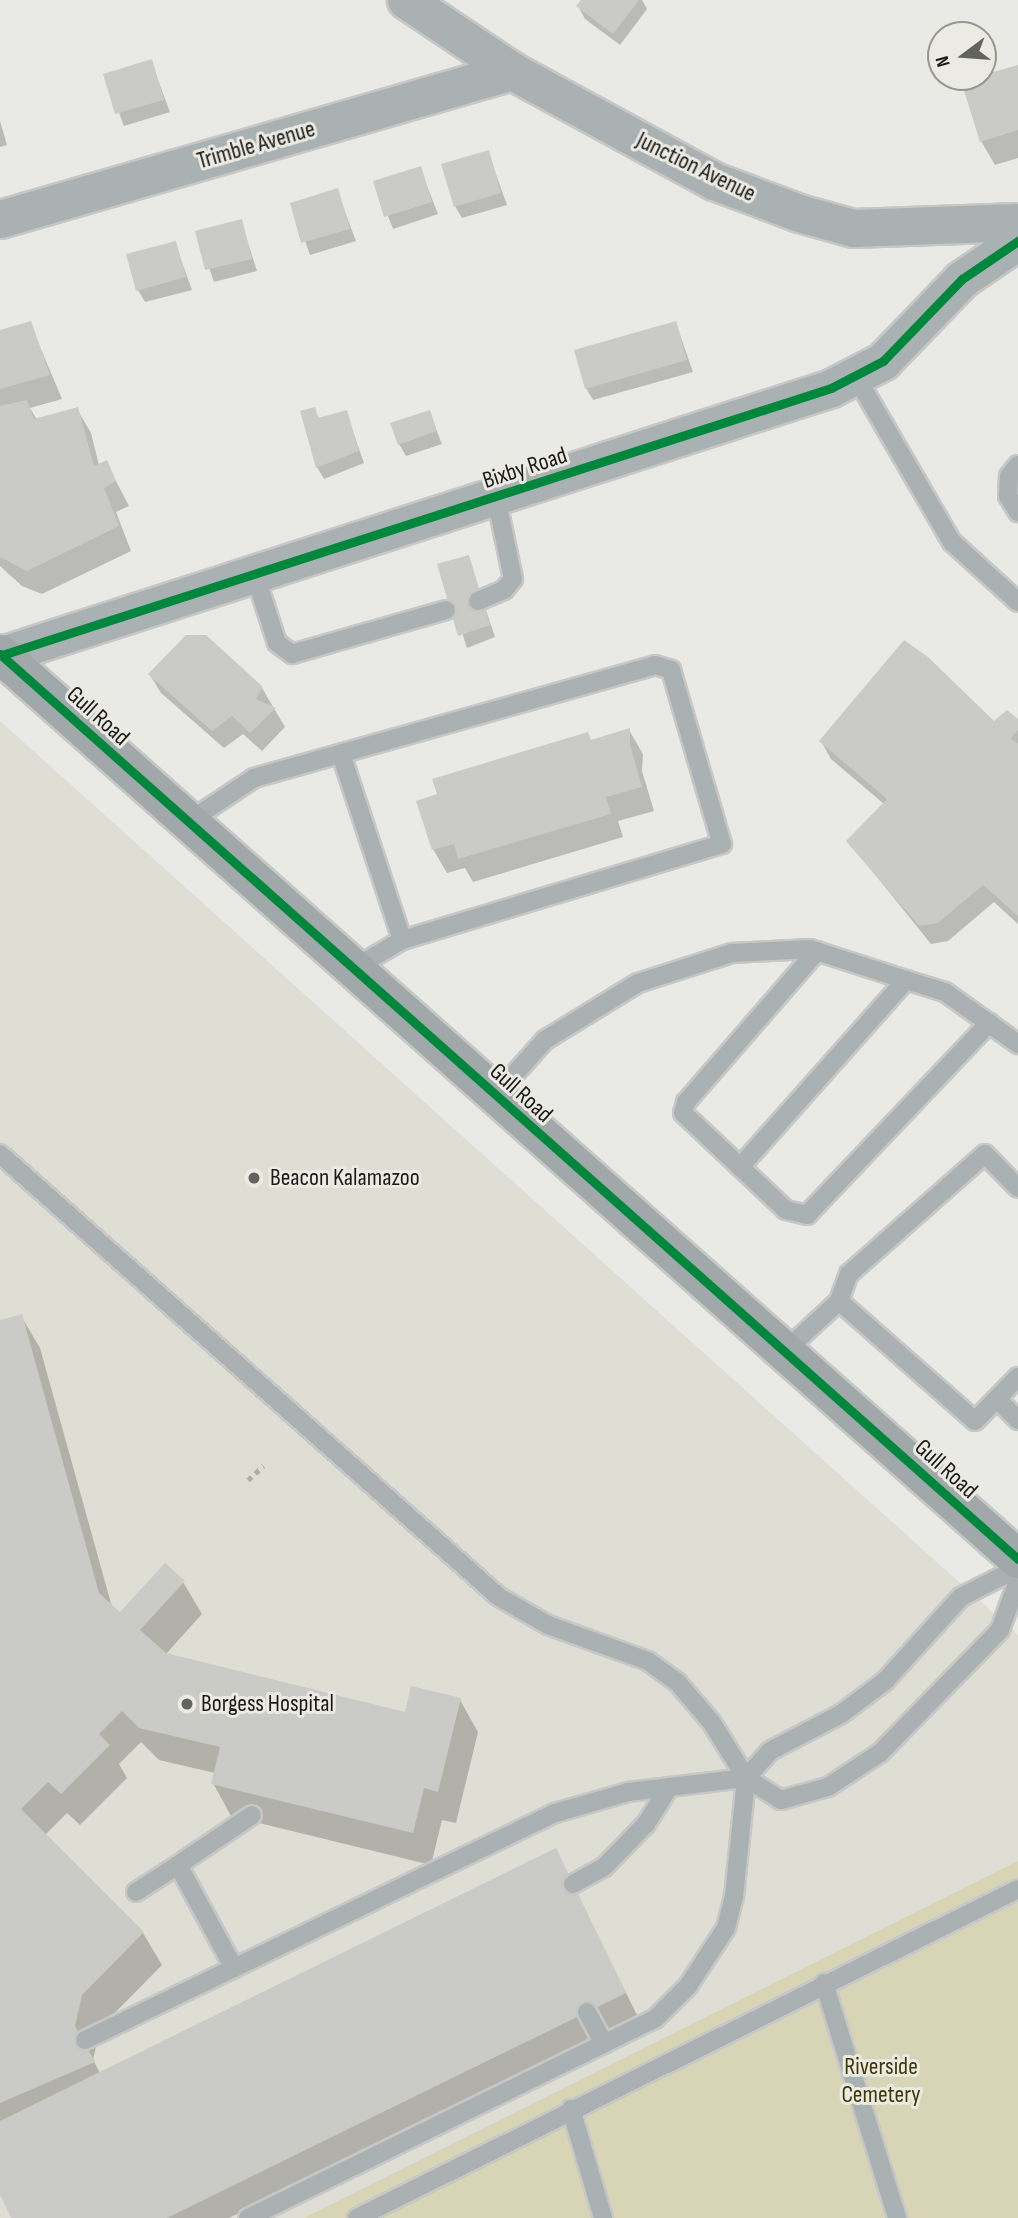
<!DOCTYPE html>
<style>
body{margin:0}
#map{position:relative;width:1018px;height:2218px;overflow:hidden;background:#e9e9e5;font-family:"Sofia Sans Condensed",sans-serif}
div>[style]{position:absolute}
.built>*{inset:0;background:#dfded4}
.green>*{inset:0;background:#d8d5b7}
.shadow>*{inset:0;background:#0003}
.building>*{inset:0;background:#cacac7}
.path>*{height:4.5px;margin-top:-2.25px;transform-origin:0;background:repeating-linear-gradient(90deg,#abafb0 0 5px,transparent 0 10px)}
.roads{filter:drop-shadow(2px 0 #c7c7c5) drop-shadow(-2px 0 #c7c7c5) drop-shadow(0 2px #c7c7c5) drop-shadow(0 -2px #c7c7c5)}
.service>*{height:18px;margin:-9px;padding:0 9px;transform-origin:9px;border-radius:9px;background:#aab1b3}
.minor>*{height:37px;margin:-18.5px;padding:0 18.5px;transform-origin:18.5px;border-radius:18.5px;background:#aab1b3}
.primary>*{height:38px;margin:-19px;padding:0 19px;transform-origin:19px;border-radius:19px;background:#a1a8aa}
.cycleway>*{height:9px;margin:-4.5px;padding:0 4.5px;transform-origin:4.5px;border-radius:4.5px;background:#00873e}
.dots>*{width:19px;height:19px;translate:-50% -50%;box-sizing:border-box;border:4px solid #ebebe3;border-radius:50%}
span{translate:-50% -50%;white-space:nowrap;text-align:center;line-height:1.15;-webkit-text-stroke:6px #ebebe3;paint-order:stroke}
.street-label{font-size:24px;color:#1a1917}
.poi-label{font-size:24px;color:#1a1917}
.left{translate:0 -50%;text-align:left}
.park-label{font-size:24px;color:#3e3904}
.north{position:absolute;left:927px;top:21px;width:70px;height:70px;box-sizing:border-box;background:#ebebe3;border:2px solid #979791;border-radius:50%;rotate:254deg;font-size:19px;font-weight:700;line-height:28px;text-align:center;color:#1a1917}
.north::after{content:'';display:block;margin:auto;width:24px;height:32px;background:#62625f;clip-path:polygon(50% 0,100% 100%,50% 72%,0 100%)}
</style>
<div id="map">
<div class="built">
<i style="clip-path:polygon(0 721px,1018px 1635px,1018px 1861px,304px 2218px,0 2218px)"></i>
</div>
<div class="green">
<i style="clip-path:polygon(1018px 1861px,1018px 2218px,304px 2218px)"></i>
</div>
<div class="shadow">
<i style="clip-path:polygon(583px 0,642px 0,647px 9px,620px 45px,585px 19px,578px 6px)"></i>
<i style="clip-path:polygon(151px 61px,170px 112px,124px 126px,105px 75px)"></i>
<i style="clip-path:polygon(1018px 67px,1018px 158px,995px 165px,981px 141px)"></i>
<i style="clip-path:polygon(0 121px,7px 145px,0 147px)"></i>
<i style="clip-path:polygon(488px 152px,507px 205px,462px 218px,455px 206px)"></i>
<i style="clip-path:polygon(420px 168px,438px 214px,393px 229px,375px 183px)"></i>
<i style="clip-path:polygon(337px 191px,356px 241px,310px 255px,292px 204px)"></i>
<i style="clip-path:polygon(241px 221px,257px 271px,214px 282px,197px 232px)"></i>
<i style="clip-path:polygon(175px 243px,192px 290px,145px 302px,138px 290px)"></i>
<i style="clip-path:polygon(30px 323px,62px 399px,30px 408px,37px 420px,77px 409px,91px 433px,99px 465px,106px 462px,129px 506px,116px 512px,131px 551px,42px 594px,22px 586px,0 566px,0 332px)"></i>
<i style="clip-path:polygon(676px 323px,693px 372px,593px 400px,586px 388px)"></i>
<i style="clip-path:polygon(314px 409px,320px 420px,346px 412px,364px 463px,324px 479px,317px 467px)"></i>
<i style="clip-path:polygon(429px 412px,442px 444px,406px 456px,399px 444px)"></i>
<i style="clip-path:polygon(468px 557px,495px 637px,467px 648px,440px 565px)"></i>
<i style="clip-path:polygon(150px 675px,262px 688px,285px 727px,262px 751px,243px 734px,224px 748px,161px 693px)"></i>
<i style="clip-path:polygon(1018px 721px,1018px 924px,994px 902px,948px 941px,931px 944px,848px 841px,884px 804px,831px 759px,821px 741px)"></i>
<i style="clip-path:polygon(629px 730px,643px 754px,642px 771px,654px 811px,618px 821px,623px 837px,473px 882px,465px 868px,447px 873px,433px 849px,439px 796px)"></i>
<i style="clip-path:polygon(21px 1316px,40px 1348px,112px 1607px,120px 1615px,183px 1582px,202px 1614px,165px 1655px,406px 1714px,460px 1700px,478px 1732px,456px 1823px,442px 1820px,431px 1865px,231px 1816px,213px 1783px,215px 1773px,159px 1760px,141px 1742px,119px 1764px,127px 1778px,80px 1825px,67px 1813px,45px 1835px,143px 1933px,162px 1965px,100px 2028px,93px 2060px,100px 2073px,555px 1850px,638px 2017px,229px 2218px,13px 2218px,0 2191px,0 1322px)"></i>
</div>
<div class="building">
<i style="clip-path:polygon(581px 0,639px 0,613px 34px,576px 6px)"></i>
<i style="clip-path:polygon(152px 59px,164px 100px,115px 114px,103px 74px)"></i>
<i style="clip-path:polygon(1018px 65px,1018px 130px,980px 142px,961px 81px)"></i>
<i style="clip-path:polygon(489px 150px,501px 193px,454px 207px,441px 164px)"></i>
<i style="clip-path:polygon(421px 166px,432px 202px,384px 217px,373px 181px)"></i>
<i style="clip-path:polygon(338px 188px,350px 229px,301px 243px,290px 203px)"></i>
<i style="clip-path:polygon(242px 219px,252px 259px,205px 270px,195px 231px)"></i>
<i style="clip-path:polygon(176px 241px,186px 277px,136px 291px,126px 254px)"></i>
<i style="clip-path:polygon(31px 321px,50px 375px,0 389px,0 330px)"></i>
<i style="clip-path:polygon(676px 321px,687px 360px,585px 389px,574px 350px)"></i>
<i style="clip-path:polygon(27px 400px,34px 419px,78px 407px,94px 466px,107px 460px,116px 481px,104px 488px,119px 526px,27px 571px,0 557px,0 406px)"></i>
<i style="clip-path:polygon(315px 407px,318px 418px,347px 410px,359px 451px,316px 468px,300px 411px)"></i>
<i style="clip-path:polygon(430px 410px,437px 431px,398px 445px,390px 423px)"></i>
<i style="clip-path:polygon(469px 555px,490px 625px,458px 636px,437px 564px)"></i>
<i style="clip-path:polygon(186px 635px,206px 635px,263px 687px,256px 699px,276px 708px,250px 733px,232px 716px,212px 731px,148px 674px)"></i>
<i style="clip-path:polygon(904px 640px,928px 657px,994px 721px,1007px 710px,1018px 719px,1018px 730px,1011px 738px,1018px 744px,1018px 916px,983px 885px,938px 923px,919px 926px,846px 841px,887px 799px,819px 741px)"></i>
<i style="clip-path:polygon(630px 728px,630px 745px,642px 787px,606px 797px,611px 814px,458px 859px,454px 844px,432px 850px,416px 801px,437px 794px,432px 779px,588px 732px,591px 740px)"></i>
<i style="clip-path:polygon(22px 1314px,99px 1593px,120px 1612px,165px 1563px,185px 1581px,140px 1630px,166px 1653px,405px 1712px,411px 1686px,461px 1698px,438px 1792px,424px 1788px,413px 1833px,211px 1784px,220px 1747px,139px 1728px,122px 1711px,99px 1734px,110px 1745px,61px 1794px,48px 1782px,21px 1809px,144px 1932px,82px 1995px,75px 2026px,95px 2062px,0 2103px,0 1320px)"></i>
<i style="clip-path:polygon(556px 1848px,626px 1993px,167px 2218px,11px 2218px,0 2195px,0 2121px)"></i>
</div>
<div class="path">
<i style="left:248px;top:1480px;width:21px;rotate:-43deg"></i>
</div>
<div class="roads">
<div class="service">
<i style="left:855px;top:375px;width:193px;rotate:59.9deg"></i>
<i style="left:952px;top:542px;width:89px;rotate:42.3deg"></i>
<i style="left:1018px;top:465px;width:14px;rotate:129deg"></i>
<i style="left:1009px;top:476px;width:20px;rotate:93deg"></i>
<i style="left:1008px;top:496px;width:19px;rotate:58deg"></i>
<i style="left:255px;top:575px;width:71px;rotate:72.1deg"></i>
<i style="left:277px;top:643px;width:19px;rotate:36deg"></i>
<i style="left:292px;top:654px;width:160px;rotate:-15.9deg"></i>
<i style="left:478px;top:601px;width:28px;rotate:-23deg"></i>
<i style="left:504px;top:590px;width:14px;rotate:-51deg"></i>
<i style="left:513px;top:579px;width:84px;rotate:-101.7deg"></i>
<i style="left:341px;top:754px;width:196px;rotate:71.8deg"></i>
<i style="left:188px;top:822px;width:79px;rotate:-33.7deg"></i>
<i style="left:254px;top:778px;width:417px;rotate:-15.7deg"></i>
<i style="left:655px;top:665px;width:17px;rotate:17deg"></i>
<i style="left:671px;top:670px;width:181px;rotate:73.7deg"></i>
<i style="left:722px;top:844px;width:334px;rotate:163.3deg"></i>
<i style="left:402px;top:940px;width:57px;rotate:149.4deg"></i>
<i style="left:817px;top:951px;width:200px;rotate:130.9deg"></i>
<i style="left:686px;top:1102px;width:11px;rotate:105deg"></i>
<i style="left:683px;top:1113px;width:141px;rotate:43.3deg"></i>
<i style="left:786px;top:1210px;width:22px;rotate:13deg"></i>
<i style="left:807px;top:1215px;width:265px;rotate:-46.5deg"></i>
<i style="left:495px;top:1096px;width:75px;rotate:-48.2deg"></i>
<i style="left:545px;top:1040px;width:109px;rotate:-31.5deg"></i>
<i style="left:638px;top:983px;width:99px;rotate:-17.7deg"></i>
<i style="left:732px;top:953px;width:78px;rotate:-2.9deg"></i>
<i style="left:810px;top:949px;width:101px;rotate:17.9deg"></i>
<i style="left:906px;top:980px;width:41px;rotate:17.1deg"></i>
<i style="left:945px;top:992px;width:90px;rotate:35.5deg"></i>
<i style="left:0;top:1154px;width:667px;rotate:41.6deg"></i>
<i style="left:499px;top:1597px;width:56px;rotate:29.7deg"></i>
<i style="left:548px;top:1625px;width:106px;rotate:19.8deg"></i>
<i style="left:648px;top:1661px;width:37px;rotate:36deg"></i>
<i style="left:678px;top:1683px;width:52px;rotate:49.6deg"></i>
<i style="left:712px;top:1723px;width:65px;rotate:58.3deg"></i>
<i style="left:746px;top:1778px;width:41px;rotate:32.2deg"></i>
<i style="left:781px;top:1800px;width:49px;rotate:-15.5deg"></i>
<i style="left:828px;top:1787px;width:62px;rotate:-33.2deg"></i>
<i style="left:880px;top:1753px;width:172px;rotate:-45.7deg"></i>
<i style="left:1000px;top:1630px;width:52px;rotate:-69.8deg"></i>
<i style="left:740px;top:1167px;width:250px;rotate:-48.4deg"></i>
<i style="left:839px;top:1301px;width:181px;rotate:41.4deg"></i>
<i style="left:975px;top:1421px;width:62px;rotate:-45.7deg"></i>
<i style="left:784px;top:1352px;width:75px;rotate:-42.8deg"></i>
<i style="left:839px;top:1301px;width:29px;rotate:-70deg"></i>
<i style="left:849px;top:1274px;width:181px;rotate:-41.4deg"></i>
<i style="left:985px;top:1154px;width:47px;rotate:45.9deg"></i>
<i style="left:997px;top:1399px;width:30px;rotate:45deg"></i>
<i style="left:573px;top:1884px;width:35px;rotate:-29deg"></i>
<i style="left:604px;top:1867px;width:60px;rotate:-45.7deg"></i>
<i style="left:646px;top:1824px;width:44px;rotate:-58.1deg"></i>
<i style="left:136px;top:1892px;width:50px;rotate:-32.7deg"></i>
<i style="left:234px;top:1968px;width:117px;rotate:-118.5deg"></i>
<i style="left:178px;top:1865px;width:89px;rotate:-34deg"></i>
<i style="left:824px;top:1983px;width:246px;rotate:72.7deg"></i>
<i style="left:587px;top:2012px;width:36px;rotate:62deg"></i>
<i style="left:85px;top:2040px;width:522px;rotate:-25.78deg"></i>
<i style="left:555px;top:1813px;width:76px;rotate:-16deg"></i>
<i style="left:628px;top:1792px;width:119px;rotate:-6.8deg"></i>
<i style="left:571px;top:2109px;width:114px;rotate:73.6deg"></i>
<i style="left:248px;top:2218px;width:453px;rotate:-26.1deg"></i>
<i style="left:655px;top:2019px;width:47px;rotate:-45deg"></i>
<i style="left:688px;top:1986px;width:69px;rotate:-56.8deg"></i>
<i style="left:726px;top:1928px;width:32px;rotate:-76deg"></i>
<i style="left:734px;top:1897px;width:120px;rotate:-84.2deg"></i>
<i style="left:746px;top:1778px;width:36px;rotate:-48deg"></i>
<i style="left:770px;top:1751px;width:80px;rotate:-27.5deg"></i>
<i style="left:841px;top:1714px;width:55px;rotate:-36.9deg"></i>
<i style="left:885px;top:1681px;width:113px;rotate:-47.9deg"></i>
<i style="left:961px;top:1597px;width:64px;rotate:-27deg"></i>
<i style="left:357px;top:2218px;width:738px;rotate:-26.46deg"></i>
</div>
<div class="minor">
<i style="left:406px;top:0;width:128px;rotate:33.8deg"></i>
<i style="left:512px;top:71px;width:230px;rotate:28.6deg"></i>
<i style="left:714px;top:181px;width:91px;rotate:20.6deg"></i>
<i style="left:799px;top:213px;width:56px;rotate:15.5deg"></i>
<i style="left:853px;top:228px;width:165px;rotate:-2.1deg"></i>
<i style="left:0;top:219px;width:533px;rotate:-16.12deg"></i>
<i style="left:2px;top:655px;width:871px;rotate:-17.85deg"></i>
<i style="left:831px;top:388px;width:59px;rotate:-27.4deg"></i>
<i style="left:883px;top:361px;width:114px;rotate:-46.1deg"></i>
<i style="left:962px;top:279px;width:68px;rotate:-34.2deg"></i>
</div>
<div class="primary">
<i style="left:0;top:654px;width:1362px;rotate:41.64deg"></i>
</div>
</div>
<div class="cycleway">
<i style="left:0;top:654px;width:1362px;rotate:41.64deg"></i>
<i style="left:2px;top:655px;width:871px;rotate:-17.85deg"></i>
<i style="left:831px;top:388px;width:59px;rotate:-27.4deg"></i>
<i style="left:883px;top:361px;width:114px;rotate:-46.1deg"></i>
<i style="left:962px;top:279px;width:68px;rotate:-34.2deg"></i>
</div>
<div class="dots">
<i style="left:254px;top:1178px;background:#62625f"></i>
<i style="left:187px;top:1704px;background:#62625f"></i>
</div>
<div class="street-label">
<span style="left:256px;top:145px;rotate:-16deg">Trimble Avenue</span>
<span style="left:696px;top:167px;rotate:26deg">Junction Avenue</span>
<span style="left:525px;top:468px;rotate:-18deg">Bixby Road</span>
<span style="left:98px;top:716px;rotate:42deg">Gull Road</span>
<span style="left:521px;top:1093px;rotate:42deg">Gull Road</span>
<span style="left:946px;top:1469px;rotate:42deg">Gull Road</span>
</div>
<div class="poi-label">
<span class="left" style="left:270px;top:1178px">Beacon Kalamazoo</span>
<span class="left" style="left:201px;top:1704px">Borgess Hospital</span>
</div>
<div class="park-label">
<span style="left:881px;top:2081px">Riverside<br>Cemetery</span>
</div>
<div class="north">N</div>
</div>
